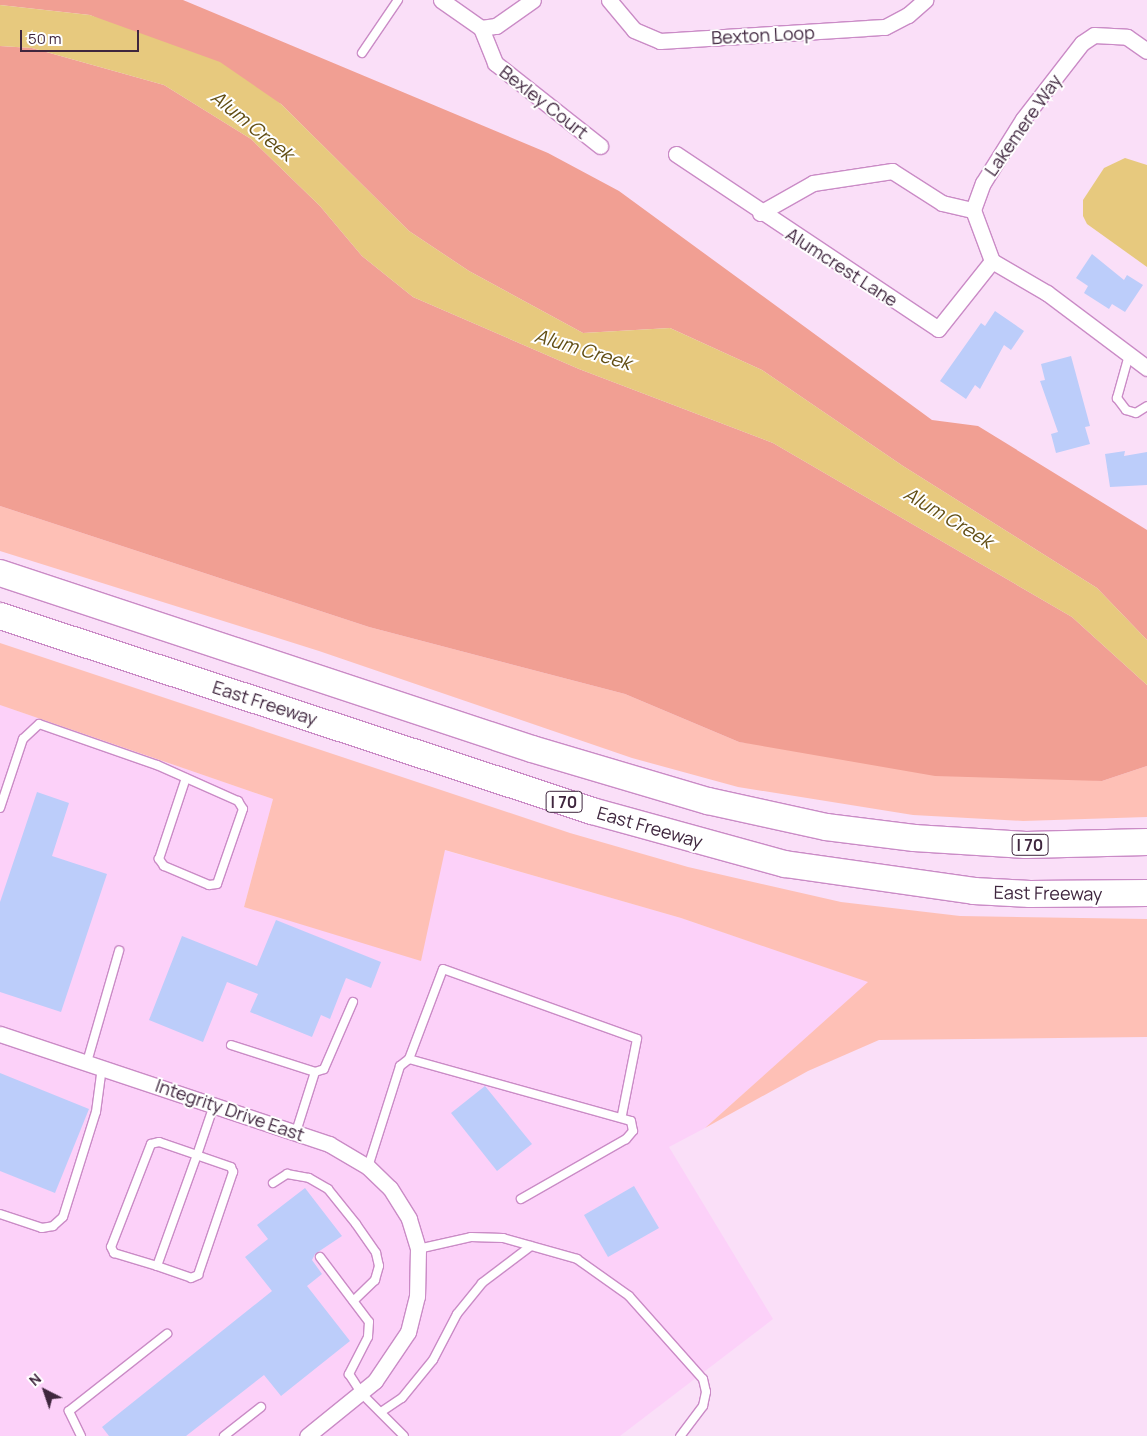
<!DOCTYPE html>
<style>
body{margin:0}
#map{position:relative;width:1147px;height:1436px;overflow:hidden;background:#fadff8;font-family:Manrope,sans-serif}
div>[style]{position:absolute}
.built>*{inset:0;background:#fcd1f9}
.green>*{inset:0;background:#fec0b6}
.forest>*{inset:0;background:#f19f93}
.water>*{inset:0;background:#e7c97e}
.building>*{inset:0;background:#bccdfa}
.roads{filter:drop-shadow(1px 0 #ca8bc6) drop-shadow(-1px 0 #ca8bc6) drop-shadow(0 1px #ca8bc6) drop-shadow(0 -1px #ca8bc6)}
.service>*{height:8px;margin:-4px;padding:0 4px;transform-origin:4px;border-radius:4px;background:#fff}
.minor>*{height:15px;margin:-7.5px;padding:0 7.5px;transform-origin:7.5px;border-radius:7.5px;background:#fff}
.motorway>*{height:26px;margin:-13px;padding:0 13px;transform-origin:13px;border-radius:13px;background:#fff}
span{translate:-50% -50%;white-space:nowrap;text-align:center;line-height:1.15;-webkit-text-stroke:4px #fff;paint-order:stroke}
.shield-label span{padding:1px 4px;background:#fff;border:1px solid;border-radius:4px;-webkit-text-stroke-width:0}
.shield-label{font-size:16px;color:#3f263e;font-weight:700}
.street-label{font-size:18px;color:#3f263e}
.water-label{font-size:19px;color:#624e14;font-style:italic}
.north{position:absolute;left:20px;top:1366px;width:50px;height:50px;-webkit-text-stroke:4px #fff;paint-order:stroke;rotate:319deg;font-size:14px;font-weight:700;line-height:20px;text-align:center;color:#3f263e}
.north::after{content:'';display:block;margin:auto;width:18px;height:22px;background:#3f263e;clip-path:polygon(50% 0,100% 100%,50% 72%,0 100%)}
.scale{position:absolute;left:20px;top:30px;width:119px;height:22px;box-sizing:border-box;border:2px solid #3f263e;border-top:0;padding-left:6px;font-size:15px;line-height:18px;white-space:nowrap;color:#3f263e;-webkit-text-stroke:4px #fff;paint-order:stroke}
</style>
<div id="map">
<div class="built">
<i style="clip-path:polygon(0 705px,273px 799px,244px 907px,444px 850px,681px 918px,869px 982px,705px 1128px,669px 1147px,773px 1319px,620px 1436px,0 1436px)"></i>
</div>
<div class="green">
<i style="clip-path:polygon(0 506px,369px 627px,625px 694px,739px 742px,1102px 781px,1147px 766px,1147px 817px,1023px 821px,913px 815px,738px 787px,632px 758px,319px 651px,0 551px)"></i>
<i style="clip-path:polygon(0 643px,570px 833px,688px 867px,841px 902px,960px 916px,1147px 919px,1147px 1037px,879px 1040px,808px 1071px,705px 1128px,868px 982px,681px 918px,445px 850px,421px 961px,244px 907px,273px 799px,0 705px)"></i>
</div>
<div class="forest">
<i style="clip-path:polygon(0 0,183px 0,548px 153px,619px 191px,932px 420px,978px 426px,1147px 530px,1147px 640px,1097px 588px,903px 466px,762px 370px,670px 328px,583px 333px,469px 271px,409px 231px,281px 104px,90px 15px,0 5px)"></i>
<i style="clip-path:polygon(0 46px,32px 48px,164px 85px,251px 139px,320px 206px,362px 256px,413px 297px,579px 369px,773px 443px,1072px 617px,1147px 685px,1147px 766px,1102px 781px,935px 776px,739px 742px,625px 694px,369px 627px,0 506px)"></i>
</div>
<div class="water">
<i style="clip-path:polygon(0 5px,90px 15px,220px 62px,281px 104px,409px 231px,469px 271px,583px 333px,670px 328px,762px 370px,903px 466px,1097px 588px,1147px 640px,1147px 685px,1072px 617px,773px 443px,579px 369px,413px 297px,362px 256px,320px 206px,251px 139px,164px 85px,32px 48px,0 46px)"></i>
<i style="clip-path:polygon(1125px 158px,1147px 165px,1147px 267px,1087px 224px,1083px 216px,1083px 200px,1104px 168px)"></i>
</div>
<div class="building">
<i style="clip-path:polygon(1092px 254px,1124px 280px,1127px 275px,1143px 285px,1125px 312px,1112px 304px,1109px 309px,1084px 293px,1088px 286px,1076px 278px)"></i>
<i style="clip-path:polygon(995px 311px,1024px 331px,1011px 350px,1004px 345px,980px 389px,975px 385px,966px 399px,940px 381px,981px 323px,985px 326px)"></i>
<i style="clip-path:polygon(1071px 356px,1090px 426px,1085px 427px,1090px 444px,1056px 453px,1051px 434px,1058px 432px,1040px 381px,1045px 380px,1041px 364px)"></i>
<i style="clip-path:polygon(1125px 451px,1124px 456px,1147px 452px,1147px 485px,1110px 487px,1105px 454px)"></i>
<i style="clip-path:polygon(37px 792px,69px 803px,52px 856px,107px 874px,61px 1012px,0 992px,0 902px)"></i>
<i style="clip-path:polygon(276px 920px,381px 962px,371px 988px,346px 978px,330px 1019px,321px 1015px,312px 1037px,250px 1012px,258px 994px,227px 982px,203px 1042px,149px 1020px,182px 936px,257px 966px)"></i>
<i style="clip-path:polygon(0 1073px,89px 1109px,55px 1193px,0 1171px)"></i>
<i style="clip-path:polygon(485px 1086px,532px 1144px,497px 1171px,451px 1113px)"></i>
<i style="clip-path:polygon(634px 1186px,659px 1228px,608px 1257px,584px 1215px)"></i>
<i style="clip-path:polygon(305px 1188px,342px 1236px,315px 1254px,312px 1260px,322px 1274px,307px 1286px,350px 1341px,281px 1396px,264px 1375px,186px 1436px,109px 1436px,102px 1427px,272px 1291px,245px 1257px,268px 1239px,257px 1225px)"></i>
</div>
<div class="roads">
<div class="service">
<i style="left:362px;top:53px;width:64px;rotate:-55.8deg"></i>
<i style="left:1129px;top:355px;width:45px;rotate:105.6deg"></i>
<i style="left:1117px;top:398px;width:15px;rotate:53deg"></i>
<i style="left:1126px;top:410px;width:10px;rotate:17deg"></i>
<i style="left:1136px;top:413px;width:13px;rotate:-32deg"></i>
<i style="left:0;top:808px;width:73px;rotate:-71.6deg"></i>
<i style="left:23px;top:739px;width:22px;rotate:-43deg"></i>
<i style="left:39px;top:724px;width:125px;rotate:19.2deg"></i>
<i style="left:157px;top:765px;width:89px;rotate:24deg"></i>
<i style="left:238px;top:801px;width:9px;rotate:58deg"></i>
<i style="left:243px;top:809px;width:79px;rotate:109.1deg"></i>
<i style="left:217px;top:884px;width:8px;rotate:173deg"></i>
<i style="left:209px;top:885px;width:49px;rotate:-157.1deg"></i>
<i style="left:164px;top:866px;width:9px;rotate:-126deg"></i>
<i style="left:159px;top:859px;width:85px;rotate:-71.6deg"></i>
<i style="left:231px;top:1045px;width:88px;rotate:17.8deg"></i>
<i style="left:315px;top:1072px;width:63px;rotate:107.6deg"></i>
<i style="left:409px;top:1059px;width:96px;rotate:-69.3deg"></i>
<i style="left:443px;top:969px;width:206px;rotate:19.8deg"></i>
<i style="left:637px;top:1039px;width:77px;rotate:101.2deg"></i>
<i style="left:87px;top:1062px;width:116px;rotate:-73.9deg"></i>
<i style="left:315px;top:1072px;width:9px;rotate:-18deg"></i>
<i style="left:324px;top:1069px;width:73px;rotate:-66.6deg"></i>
<i style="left:368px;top:1167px;width:106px;rotate:-72.4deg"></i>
<i style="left:400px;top:1066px;width:11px;rotate:-38deg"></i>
<i style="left:409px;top:1059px;width:230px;rotate:15.6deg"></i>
<i style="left:631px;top:1121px;width:10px;rotate:79deg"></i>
<i style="left:633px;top:1131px;width:11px;rotate:131deg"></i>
<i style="left:626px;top:1139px;width:121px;rotate:150.3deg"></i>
<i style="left:273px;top:1183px;width:17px;rotate:-33deg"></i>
<i style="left:287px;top:1174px;width:22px;rotate:10deg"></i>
<i style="left:309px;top:1178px;width:22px;rotate:30deg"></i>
<i style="left:328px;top:1189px;width:45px;rotate:51.3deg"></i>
<i style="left:356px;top:1224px;width:35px;rotate:55deg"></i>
<i style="left:376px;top:1253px;width:13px;rotate:77deg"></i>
<i style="left:379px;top:1266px;width:15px;rotate:106deg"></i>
<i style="left:375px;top:1280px;width:30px;rotate:136deg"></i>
<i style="left:0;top:1214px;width:44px;rotate:18.4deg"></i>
<i style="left:42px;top:1228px;width:11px;rotate:-10deg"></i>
<i style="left:53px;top:1226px;width:13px;rotate:-42deg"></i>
<i style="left:63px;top:1217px;width:110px;rotate:-72.6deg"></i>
<i style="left:96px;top:1112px;width:45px;rotate:-82.4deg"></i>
<i style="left:418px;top:1249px;width:54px;rotate:-12.8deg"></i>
<i style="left:471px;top:1237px;width:32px;rotate:2deg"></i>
<i style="left:503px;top:1238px;width:77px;rotate:15.8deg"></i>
<i style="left:577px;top:1259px;width:64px;rotate:35.4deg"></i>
<i style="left:629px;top:1296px;width:111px;rotate:48.3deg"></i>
<i style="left:703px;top:1379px;width:13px;rotate:77deg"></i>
<i style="left:706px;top:1392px;width:14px;rotate:102deg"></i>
<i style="left:703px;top:1406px;width:38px;rotate:127deg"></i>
<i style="left:320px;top:1257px;width:81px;rotate:53deg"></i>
<i style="left:369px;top:1322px;width:15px;rotate:94deg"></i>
<i style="left:368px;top:1337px;width:42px;rotate:117.2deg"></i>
<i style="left:349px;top:1374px;width:24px;rotate:57deg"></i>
<i style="left:362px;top:1394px;width:59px;rotate:45deg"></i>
<i style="left:157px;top:1266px;width:36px;rotate:19deg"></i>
<i style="left:191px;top:1278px;width:8px;rotate:-23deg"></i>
<i style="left:198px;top:1275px;width:109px;rotate:-71.2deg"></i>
<i style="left:233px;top:1172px;width:5px;rotate:-112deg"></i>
<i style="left:231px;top:1167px;width:36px;rotate:-161deg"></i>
<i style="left:197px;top:1155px;width:40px;rotate:-161.1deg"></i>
<i style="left:159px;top:1142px;width:8px;rotate:166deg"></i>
<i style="left:151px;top:1144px;width:110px;rotate:111.2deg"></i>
<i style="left:111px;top:1247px;width:7px;rotate:63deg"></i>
<i style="left:114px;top:1253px;width:45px;rotate:16.8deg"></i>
<i style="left:157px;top:1266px;width:118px;rotate:-70.2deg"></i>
<i style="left:197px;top:1155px;width:53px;rotate:-71.2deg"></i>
<i style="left:381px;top:1412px;width:25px;rotate:-34deg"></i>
<i style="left:402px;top:1398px;width:49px;rotate:-50.8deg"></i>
<i style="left:433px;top:1360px;width:52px;rotate:-62.4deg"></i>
<i style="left:457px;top:1314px;width:40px;rotate:-51deg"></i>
<i style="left:482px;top:1283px;width:61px;rotate:-37.1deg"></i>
<i style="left:81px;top:1436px;width:28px;rotate:-116deg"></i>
<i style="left:69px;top:1411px;width:125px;rotate:-38.2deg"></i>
<i style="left:224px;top:1436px;width:47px;rotate:-38.1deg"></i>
</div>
<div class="minor">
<i style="left:441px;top:0;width:49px;rotate:35deg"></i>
<i style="left:481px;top:28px;width:15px;rotate:-8deg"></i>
<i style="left:496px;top:26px;width:45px;rotate:-35.1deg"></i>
<i style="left:609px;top:0;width:39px;rotate:50deg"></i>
<i style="left:634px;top:30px;width:28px;rotate:23deg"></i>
<i style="left:660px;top:41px;width:225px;rotate:-3.6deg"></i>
<i style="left:885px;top:27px;width:26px;rotate:-28deg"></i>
<i style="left:908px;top:15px;width:23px;rotate:-41deg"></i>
<i style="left:481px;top:28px;width:38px;rotate:68deg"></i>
<i style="left:495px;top:63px;width:134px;rotate:38.3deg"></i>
<i style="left:676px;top:154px;width:315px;rotate:33.7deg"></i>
<i style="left:938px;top:329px;width:87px;rotate:-51.5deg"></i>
<i style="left:760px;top:213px;width:61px;rotate:-29.5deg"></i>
<i style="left:813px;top:183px;width:80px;rotate:-8.6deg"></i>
<i style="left:892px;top:171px;width:59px;rotate:32.6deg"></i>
<i style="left:942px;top:203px;width:32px;rotate:13deg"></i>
<i style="left:992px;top:261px;width:54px;rotate:-110.4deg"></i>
<i style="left:973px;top:210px;width:29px;rotate:-70deg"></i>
<i style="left:983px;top:183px;width:75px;rotate:-58deg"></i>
<i style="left:1023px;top:119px;width:96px;rotate:-52.2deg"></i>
<i style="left:1082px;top:43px;width:14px;rotate:-34deg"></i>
<i style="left:1094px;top:35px;width:33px;rotate:3deg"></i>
<i style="left:1127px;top:37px;width:24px;rotate:35deg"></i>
<i style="left:992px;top:261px;width:64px;rotate:30.2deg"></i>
<i style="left:1047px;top:293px;width:125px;rotate:36.9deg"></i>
<i style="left:0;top:1034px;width:347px;rotate:18.5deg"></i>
<i style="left:329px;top:1144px;width:45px;rotate:30.5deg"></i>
<i style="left:368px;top:1167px;width:30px;rotate:44deg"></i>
<i style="left:390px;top:1188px;width:36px;rotate:58deg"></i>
<i style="left:409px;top:1219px;width:31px;rotate:73deg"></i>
<i style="left:418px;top:1249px;width:47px;rotate:91.2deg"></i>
<i style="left:417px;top:1296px;width:37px;rotate:104deg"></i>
<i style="left:408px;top:1332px;width:59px;rotate:124deg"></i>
<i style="left:375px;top:1381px;width:87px;rotate:141deg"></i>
</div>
<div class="motorway">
<i style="left:0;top:573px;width:560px;rotate:18.31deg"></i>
<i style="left:532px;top:749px;width:184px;rotate:16.5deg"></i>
<i style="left:708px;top:801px;width:121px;rotate:12.4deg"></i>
<i style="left:826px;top:827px;width:89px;rotate:7.1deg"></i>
<i style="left:914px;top:838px;width:112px;rotate:3.6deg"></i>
<i style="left:1026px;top:845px;width:121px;rotate:-1.4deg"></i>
<i style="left:0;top:616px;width:623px;rotate:18.23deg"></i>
<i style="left:592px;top:811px;width:200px;rotate:15.4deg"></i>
<i style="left:785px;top:864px;width:191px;rotate:8.1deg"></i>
<i style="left:974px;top:891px;width:56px;rotate:3.1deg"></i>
<i style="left:1030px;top:894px;width:117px;rotate:-0.5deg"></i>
</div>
</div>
<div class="shield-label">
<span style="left:564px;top:802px">I 70</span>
<span style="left:1030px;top:845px">I 70</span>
</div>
<div class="street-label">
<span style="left:763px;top:35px;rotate:-3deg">Bexton Loop</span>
<span style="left:544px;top:102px;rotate:38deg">Bexley Court</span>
<span style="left:1023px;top:125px;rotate:-55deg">Lakemere Way</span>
<span style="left:842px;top:267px;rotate:33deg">Alumcrest Lane</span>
<span style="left:265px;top:703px;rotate:18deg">East Freeway</span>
<span style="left:650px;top:827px;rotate:16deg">East Freeway</span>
<span style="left:1048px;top:893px;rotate:1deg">East Freeway</span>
<span style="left:230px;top:1110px;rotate:19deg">Integrity Drive East</span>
</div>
<div class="water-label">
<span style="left:252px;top:126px;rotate:39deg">Alum Creek</span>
<span style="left:583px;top:350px;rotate:17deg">Alum Creek</span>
<span style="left:948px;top:518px;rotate:31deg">Alum Creek</span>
</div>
<div class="north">N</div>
<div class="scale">50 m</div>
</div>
